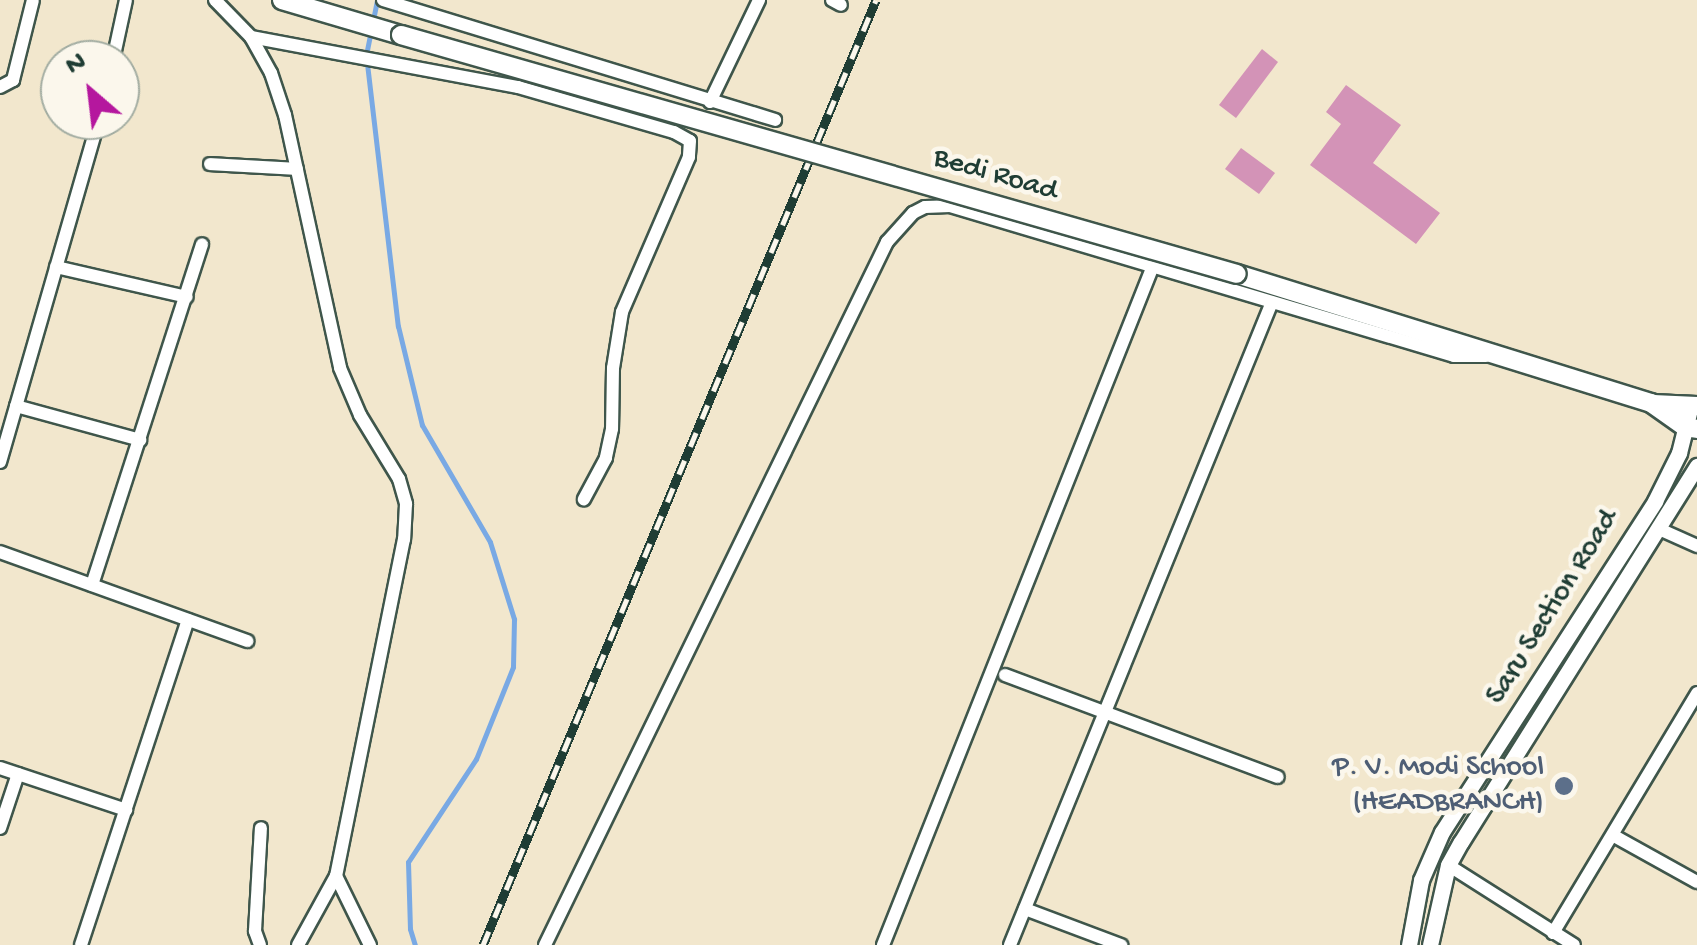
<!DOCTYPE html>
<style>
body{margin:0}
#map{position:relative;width:1697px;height:945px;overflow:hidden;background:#f2e7cd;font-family:"Gochi Hand",sans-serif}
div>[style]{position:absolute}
.stream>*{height:5px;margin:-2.5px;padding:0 2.5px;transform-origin:2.5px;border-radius:2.5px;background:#79a9e4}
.building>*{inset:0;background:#d393b7}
.roads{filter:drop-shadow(2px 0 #3f564b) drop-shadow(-2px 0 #3f564b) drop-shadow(0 2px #3f564b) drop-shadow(0 -2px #3f564b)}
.minor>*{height:12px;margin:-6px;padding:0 6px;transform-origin:6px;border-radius:6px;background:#fff}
.tertiary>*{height:15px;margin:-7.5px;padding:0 7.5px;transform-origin:7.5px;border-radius:7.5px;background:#fff}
.secondary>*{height:18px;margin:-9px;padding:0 9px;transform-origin:9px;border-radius:9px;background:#fff}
.rail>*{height:9px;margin-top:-4.5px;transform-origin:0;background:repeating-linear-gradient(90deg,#fbf7ec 0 15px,#1f3d34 0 30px);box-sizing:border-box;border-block:2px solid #1f3d34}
.bridges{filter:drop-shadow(2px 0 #3f564b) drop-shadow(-2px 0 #3f564b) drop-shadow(0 2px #3f564b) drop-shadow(0 -2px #3f564b)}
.secondary-bridge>*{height:18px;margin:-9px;padding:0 9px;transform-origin:9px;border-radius:9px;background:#fff}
.dots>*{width:28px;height:28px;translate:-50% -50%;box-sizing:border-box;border:5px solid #fbf7ec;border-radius:50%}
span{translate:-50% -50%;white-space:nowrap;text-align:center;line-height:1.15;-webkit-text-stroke:9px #fbf7ec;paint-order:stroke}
.street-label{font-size:30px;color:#1f3d34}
.service-label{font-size:30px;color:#4e5e75}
.right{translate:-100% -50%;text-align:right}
.north{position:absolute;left:40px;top:40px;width:100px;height:100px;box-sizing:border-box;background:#fbf7ec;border:2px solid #a3ada2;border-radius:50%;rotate:332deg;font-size:28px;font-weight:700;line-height:40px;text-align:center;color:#1f3d34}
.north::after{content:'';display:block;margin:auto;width:35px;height:45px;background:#b5179e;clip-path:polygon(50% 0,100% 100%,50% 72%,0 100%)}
</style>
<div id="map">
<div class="stream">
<i style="left:377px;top:0;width:56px;rotate:101.3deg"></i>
<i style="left:366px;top:55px;width:273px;rotate:83.3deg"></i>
<i style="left:398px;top:326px;width:102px;rotate:76.4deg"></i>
<i style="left:422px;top:425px;width:135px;rotate:59.8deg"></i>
<i style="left:490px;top:542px;width:81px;rotate:72.7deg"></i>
<i style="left:514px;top:619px;width:48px;rotate:91.2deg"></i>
<i style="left:513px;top:667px;width:99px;rotate:111.9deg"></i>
<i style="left:476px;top:759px;width:123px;rotate:123.4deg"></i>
<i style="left:408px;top:862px;width:67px;rotate:88.3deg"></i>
<i style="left:410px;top:929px;width:17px;rotate:73deg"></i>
</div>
<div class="building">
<i style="clip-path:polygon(1262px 49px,1278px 62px,1236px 118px,1219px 105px)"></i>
<i style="clip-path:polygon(1346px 85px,1401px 125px,1373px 163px,1440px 213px,1416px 244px,1310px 165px,1341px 124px,1326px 112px)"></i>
<i style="clip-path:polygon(1241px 148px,1275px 173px,1259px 194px,1225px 169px)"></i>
</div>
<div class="roads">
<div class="minor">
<i style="left:215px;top:0;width:52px;rotate:45.8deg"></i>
<i style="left:251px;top:37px;width:41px;rotate:60.9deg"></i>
<i style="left:271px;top:73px;width:44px;rotate:71.6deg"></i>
<i style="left:285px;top:115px;width:259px;rotate:77.7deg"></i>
<i style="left:340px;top:368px;width:51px;rotate:66.9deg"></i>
<i style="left:360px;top:415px;width:75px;rotate:58.6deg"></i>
<i style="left:399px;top:479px;width:26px;rotate:74deg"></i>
<i style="left:406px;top:504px;width:35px;rotate:93deg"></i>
<i style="left:404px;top:539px;width:344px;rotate:101.4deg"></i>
<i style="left:336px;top:876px;width:79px;rotate:118.8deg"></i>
<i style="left:383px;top:0;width:410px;rotate:17deg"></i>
<i style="left:832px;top:0;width:10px;rotate:29deg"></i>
<i style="left:251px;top:37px;width:272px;rotate:10.6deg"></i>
<i style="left:518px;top:87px;width:162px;rotate:16.1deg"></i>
<i style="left:674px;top:132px;width:18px;rotate:29deg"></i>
<i style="left:690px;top:141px;width:16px;rotate:94deg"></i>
<i style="left:689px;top:157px;width:169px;rotate:113.4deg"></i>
<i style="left:622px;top:312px;width:57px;rotate:99.1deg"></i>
<i style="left:613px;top:368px;width:61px;rotate:90.9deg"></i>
<i style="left:612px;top:429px;width:30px;rotate:102deg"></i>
<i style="left:606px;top:458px;width:47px;rotate:118.2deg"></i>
<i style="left:113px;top:60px;width:61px;rotate:-77.8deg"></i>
<i style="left:0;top:87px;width:15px;rotate:-28deg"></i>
<i style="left:13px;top:80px;width:82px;rotate:-76deg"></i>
<i style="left:710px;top:102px;width:113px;rotate:-64.3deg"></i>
<i style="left:210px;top:164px;width:87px;rotate:3.3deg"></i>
<i style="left:56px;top:267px;width:134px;rotate:12.9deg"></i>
<i style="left:16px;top:406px;width:129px;rotate:15.3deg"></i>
<i style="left:0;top:462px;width:356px;rotate:-73.9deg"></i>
<i style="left:1659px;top:529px;width:42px;rotate:24.1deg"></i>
<i style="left:0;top:552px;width:263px;rotate:19.8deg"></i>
<i style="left:92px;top:585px;width:358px;rotate:-72.1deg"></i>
<i style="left:1005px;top:675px;width:291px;rotate:20.5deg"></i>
<i style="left:0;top:768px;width:133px;rotate:18.4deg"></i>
<i style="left:0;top:828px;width:57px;rotate:-71.6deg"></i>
<i style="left:1614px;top:836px;width:95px;rotate:29deg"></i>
<i style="left:1448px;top:865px;width:149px;rotate:32.4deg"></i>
<i style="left:336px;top:876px;width:77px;rotate:63.8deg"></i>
<i style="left:1025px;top:909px;width:103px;rotate:20.6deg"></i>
<i style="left:1553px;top:933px;width:280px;rotate:-59deg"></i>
<i style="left:81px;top:945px;width:342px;rotate:-71.8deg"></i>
<i style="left:260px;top:945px;width:15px;rotate:-110deg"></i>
<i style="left:255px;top:931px;width:103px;rotate:-86.7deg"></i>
<i style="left:545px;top:945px;width:782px;rotate:-64.06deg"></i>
<i style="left:887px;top:242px;width:39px;rotate:-48deg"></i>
<i style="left:913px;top:213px;width:13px;rotate:-27deg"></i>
<i style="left:925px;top:207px;width:25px;rotate:-2deg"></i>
<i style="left:950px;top:206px;width:526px;rotate:16.57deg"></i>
<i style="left:1454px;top:356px;width:32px"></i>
<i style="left:883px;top:945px;width:731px;rotate:-68.32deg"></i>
<i style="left:1010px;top:945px;width:694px;rotate:-67.83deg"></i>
</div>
<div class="tertiary">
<i style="left:1409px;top:945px;width:66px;rotate:-79.5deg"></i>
<i style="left:1421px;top:880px;width:52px;rotate:-66.4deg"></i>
<i style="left:1442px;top:832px;width:394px;rotate:-57.2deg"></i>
<i style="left:1655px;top:501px;width:54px;rotate:-63.4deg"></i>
<i style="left:1679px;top:453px;width:49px;rotate:-76deg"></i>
<i style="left:1430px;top:945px;width:82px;rotate:-77.3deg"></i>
<i style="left:1448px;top:865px;width:26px;rotate:-61deg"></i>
<i style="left:1461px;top:842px;width:444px;rotate:-57.9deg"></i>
</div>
<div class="secondary">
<i style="left:282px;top:0;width:124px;rotate:16.4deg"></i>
<i style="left:1237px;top:274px;width:434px;rotate:17.3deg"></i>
<i style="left:1651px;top:403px;width:42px;rotate:35.2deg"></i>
<i style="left:1685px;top:427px;width:12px;rotate:9deg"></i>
<i style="left:1653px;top:404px;width:44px;rotate:2.6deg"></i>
</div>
</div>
<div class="rail">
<i style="left:483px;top:945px;width:1023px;rotate:-67.42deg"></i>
</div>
<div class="bridges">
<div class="secondary-bridge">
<i style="left:401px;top:35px;width:869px;rotate:15.95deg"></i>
</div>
</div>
<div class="dots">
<i style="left:1564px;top:786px;background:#5c6f8a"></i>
</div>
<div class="street-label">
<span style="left:995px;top:176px;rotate:16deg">Bedi Road</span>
<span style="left:1554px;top:608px;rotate:-58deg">Saru Section Road</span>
</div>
<div class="service-label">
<span class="right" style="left:1544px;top:786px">P. V. Modi School<br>(HEADBRANCH)</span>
</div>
<div class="north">N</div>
</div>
